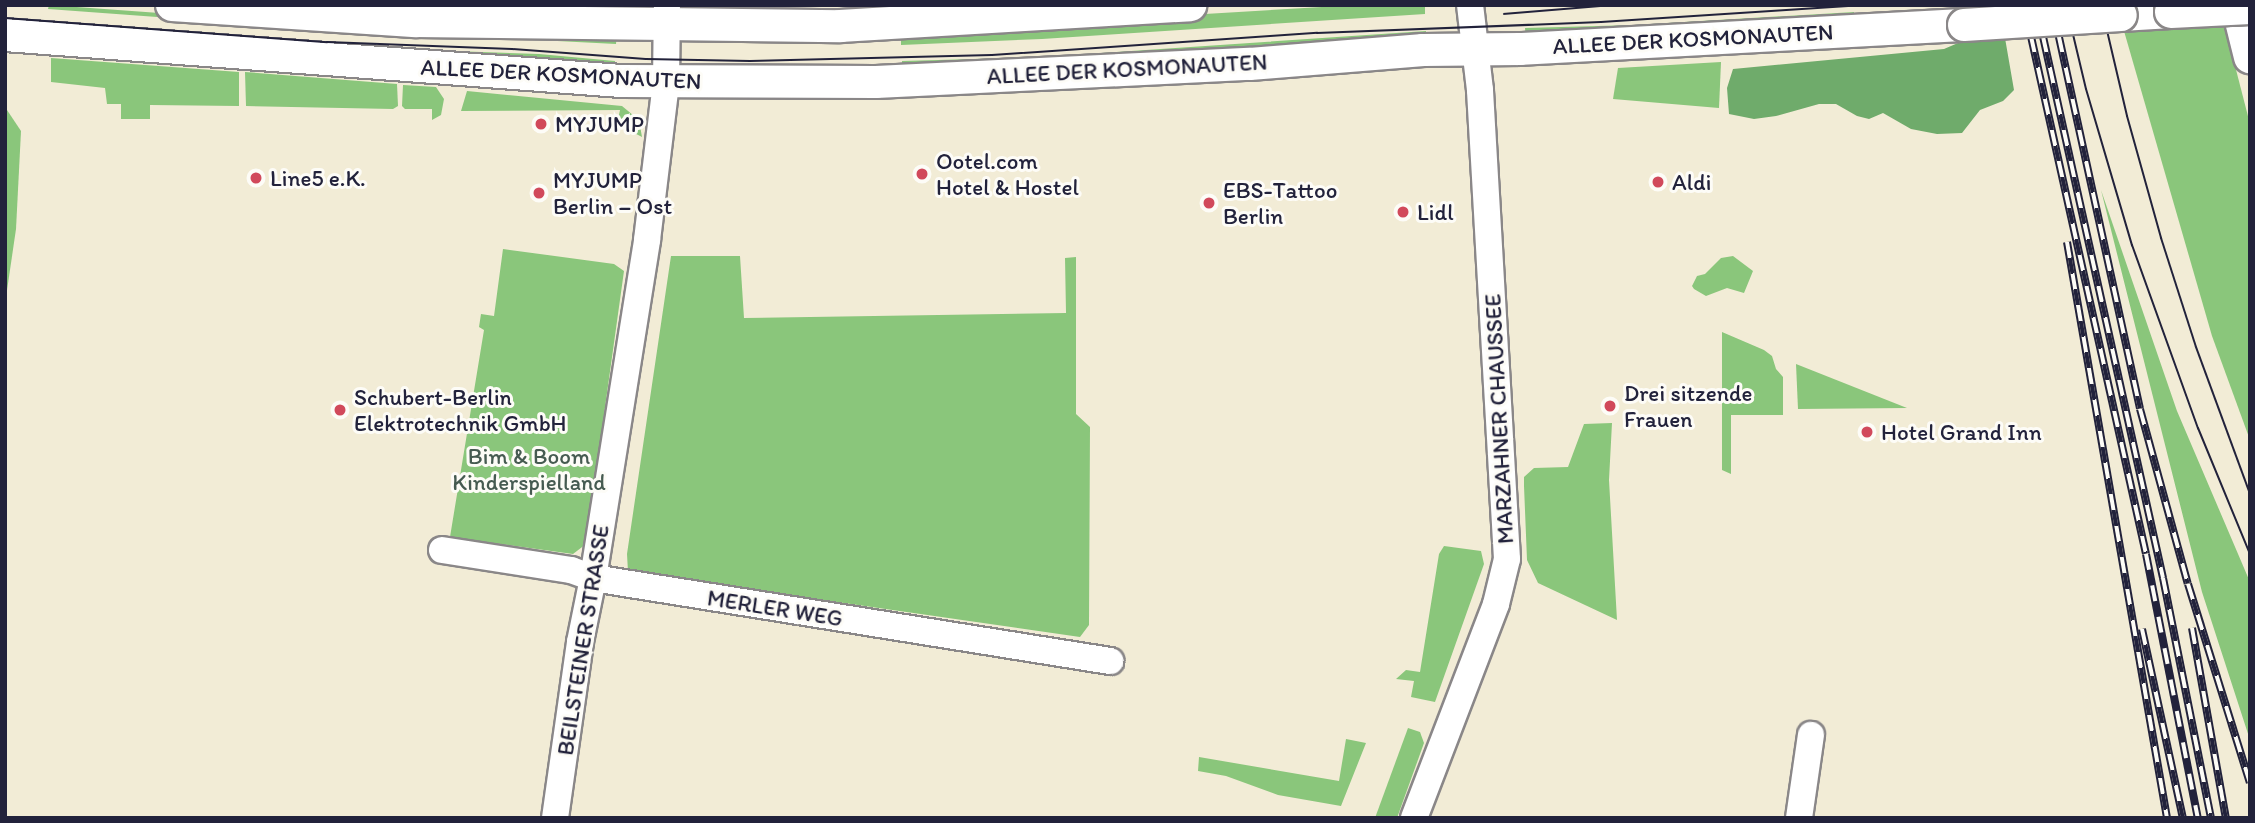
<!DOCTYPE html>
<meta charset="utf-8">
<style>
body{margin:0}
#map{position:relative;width:2255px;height:823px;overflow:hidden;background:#f2ecd6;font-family:Itim,sans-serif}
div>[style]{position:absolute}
.green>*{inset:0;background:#8ac67b}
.forest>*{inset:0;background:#6fab6b}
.roads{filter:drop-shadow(2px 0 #8a8788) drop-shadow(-2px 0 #8a8788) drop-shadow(0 2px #8a8788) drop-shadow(0 -2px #8a8788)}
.minor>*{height:26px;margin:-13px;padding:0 13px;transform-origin:13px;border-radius:13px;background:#fff}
.major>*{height:32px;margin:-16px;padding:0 16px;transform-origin:16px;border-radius:16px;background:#fff}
.tram>*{height:2px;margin:-1px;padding:0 1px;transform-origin:1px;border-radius:1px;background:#22223b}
.rail>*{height:8px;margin-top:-4px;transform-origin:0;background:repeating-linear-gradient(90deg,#fdfcf7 0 16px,#22223b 0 32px);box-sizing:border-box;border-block:2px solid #22223b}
.bridges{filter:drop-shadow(2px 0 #8a8788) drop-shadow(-2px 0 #8a8788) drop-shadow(0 2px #8a8788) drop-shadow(0 -2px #8a8788)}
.major-bridge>*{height:32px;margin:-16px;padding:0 16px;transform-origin:16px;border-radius:16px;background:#fff}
.dots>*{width:19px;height:19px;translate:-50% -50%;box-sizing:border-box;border:4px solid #fdfcf7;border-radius:50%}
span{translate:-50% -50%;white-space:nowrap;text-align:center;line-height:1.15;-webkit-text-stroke:6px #fdfcf7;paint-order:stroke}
.street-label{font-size:23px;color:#22223b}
.poi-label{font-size:23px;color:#22223b}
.left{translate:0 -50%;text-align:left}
.park-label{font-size:23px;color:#465b51}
.frame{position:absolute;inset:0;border:7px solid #22223b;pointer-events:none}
</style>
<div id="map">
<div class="green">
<i style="clip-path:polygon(49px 5px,323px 25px,617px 31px,616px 44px,306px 28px,48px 9px)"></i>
<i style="clip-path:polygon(1356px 5px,1425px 5px,1425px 14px,1042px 39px,901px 45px,901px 32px)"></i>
<i style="clip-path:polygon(1854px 12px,1854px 21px,1526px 40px,1525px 28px,1634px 25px)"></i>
<i style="clip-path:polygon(2173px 27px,2225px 27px,2250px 124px,2250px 440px,2212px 336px,2124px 31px)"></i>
<i style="clip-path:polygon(1426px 31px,1426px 38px,902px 71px,902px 61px,1042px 57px)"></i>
<i style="clip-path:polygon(311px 46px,539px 54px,615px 61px,615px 70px)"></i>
<i style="clip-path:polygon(51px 58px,239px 72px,239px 106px,150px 105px,150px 119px,121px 119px,121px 104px,107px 104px,105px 88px,51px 82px)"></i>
<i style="clip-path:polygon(1721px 62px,1719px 108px,1613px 99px,1618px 68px)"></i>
<i style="clip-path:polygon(245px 72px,397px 84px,398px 106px,393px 109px,246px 106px)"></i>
<i style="clip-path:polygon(403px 85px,436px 87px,444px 99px,441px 115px,432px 120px,432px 109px,405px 109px,402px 106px)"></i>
<i style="clip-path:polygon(467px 91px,622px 106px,639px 120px,642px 137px,617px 124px,620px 110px,461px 111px)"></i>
<i style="clip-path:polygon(5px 107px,21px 131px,16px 229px,5px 304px)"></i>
<i style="clip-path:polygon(2101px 190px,2177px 411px,2250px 582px,2250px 740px,2202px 592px)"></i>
<i style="clip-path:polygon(503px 249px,614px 264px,624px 271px,586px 544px,573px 554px,450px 537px,484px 330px,479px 327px,481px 314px,494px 316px)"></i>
<i style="clip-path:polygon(671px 256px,740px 256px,744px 318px,1066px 313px,1065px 258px,1076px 257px,1076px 414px,1090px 427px,1089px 625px,1080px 637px,628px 572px,627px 554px)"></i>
<i style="clip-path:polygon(1733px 256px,1753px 271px,1744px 293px,1727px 288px,1706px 296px,1694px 289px,1692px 286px,1697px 276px,1705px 274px,1721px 258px)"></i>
<i style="clip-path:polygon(1722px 332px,1764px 350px,1772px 356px,1776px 369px,1783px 377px,1783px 415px,1731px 415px,1731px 474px,1722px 470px)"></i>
<i style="clip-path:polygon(1796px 364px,1907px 408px,1798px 409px)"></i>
<i style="clip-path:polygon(1612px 423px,1609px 480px,1617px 620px,1538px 583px,1527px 560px,1524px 486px,1524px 477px,1534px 468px,1568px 467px,1584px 424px)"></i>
<i style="clip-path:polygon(1444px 546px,1481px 551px,1484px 564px,1435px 702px,1411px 697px,1414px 681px,1396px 679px,1406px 670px,1420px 672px,1439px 554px)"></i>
<i style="clip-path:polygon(1408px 728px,1420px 732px,1424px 743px,1397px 818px,1375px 818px)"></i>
<i style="clip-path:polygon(1346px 739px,1366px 743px,1341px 806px,1278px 795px,1226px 776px,1198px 771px,1199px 757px,1339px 781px)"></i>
</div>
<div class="forest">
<i style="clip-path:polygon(2005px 38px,2014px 90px,2003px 101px,1980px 110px,1962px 133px,1937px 134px,1911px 129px,1883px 113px,1869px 119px,1857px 116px,1836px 104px,1819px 104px,1776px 116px,1754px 119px,1729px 114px,1727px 88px,1733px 69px,1944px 49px,1965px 40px)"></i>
</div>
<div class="roads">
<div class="minor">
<i style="left:442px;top:550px;width:131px;rotate:8.8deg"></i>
<i style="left:571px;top:570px;width:23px;rotate:20deg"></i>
<i style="left:593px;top:578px;width:524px;rotate:9.12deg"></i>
<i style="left:555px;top:818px;width:178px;rotate:-81.9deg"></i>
<i style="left:580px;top:642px;width:65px;rotate:-78.5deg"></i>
<i style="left:593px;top:578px;width:342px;rotate:-80.9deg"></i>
<i style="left:647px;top:240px;width:158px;rotate:-83.1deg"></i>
<i style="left:666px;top:83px;width:78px;rotate:-89.3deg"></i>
<i style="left:1414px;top:818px;width:229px;rotate:-69deg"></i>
<i style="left:1496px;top:604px;width:46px;rotate:-76.3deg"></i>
<i style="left:1507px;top:559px;width:470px;rotate:-93.3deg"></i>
<i style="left:1480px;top:90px;width:86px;rotate:-96.7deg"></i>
<i style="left:1799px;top:818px;width:84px;rotate:-81.8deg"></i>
</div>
<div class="major">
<i style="left:172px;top:5px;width:245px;rotate:3.8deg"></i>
<i style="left:416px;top:21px;width:424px;rotate:0.7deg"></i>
<i style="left:840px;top:26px;width:351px;rotate:-3.4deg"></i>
<i style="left:2237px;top:5px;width:54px;rotate:76deg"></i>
<i style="left:2121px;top:15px;width:50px;rotate:-3.4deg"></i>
<i style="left:5px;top:35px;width:618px;rotate:4.27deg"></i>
<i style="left:621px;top:81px;width:255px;rotate:0.2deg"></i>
<i style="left:876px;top:82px;width:374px;rotate:-2.8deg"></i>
<i style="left:1250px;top:64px;width:174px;rotate:-4.6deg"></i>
<i style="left:1423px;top:50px;width:97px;rotate:-0.6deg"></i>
<i style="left:1520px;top:49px;width:445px;rotate:-3.1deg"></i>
</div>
</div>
<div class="tram">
<i style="left:2066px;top:5px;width:86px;rotate:76.6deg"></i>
<i style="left:2086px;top:89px;width:163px;rotate:73.6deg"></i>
<i style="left:2132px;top:245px;width:195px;rotate:70.2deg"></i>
<i style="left:2198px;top:428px;width:136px;rotate:67.6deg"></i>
<i style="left:2101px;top:5px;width:114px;rotate:76.8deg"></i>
<i style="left:2127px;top:116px;width:127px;rotate:74.4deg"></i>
<i style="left:2161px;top:238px;width:114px;rotate:72.2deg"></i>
<i style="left:2196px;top:347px;width:157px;rotate:69.8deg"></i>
<i style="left:1504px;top:14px;width:108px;rotate:-4.8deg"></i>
<i style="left:5px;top:18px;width:323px;rotate:4.3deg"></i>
<i style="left:327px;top:42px;width:185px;rotate:2.2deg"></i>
<i style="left:512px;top:49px;width:134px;rotate:4.3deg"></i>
<i style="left:646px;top:59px;width:104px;rotate:1.1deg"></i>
<i style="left:750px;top:61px;width:242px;rotate:-1.4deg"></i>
<i style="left:992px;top:55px;width:326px;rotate:-3.9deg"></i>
<i style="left:1317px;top:33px;width:284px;rotate:-2.2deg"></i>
<i style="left:1601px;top:22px;width:267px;rotate:-3.7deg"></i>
</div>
<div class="rail">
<i style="left:2024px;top:5px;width:562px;rotate:77.47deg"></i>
<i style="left:2146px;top:554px;width:269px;rotate:78.9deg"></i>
<i style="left:2036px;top:5px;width:587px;rotate:77.5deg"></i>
<i style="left:2163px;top:578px;width:245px;rotate:78.7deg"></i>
<i style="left:2052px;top:5px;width:413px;rotate:77.7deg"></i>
<i style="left:2140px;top:409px;width:181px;rotate:74.7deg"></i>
<i style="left:2188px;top:584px;width:208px;rotate:72.7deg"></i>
<i style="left:2067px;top:242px;width:585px;rotate:80.15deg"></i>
<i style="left:2192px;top:628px;width:193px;rotate:79.9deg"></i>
<i style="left:2142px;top:629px;width:193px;rotate:77.8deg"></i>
</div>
<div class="bridges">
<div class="major-bridge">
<i style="left:2171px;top:12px;width:79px;rotate:-2.9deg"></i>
<i style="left:1964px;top:25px;width:157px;rotate:-3.6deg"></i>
</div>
</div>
<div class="dots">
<i style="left:541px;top:124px;background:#d1495b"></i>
<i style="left:922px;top:174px;background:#d1495b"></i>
<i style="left:256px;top:178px;background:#d1495b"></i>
<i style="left:1658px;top:182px;background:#d1495b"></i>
<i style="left:539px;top:193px;background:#d1495b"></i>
<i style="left:1209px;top:203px;background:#d1495b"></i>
<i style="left:1403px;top:212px;background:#d1495b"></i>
<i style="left:1610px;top:406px;background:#d1495b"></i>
<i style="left:340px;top:410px;background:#d1495b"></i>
<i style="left:1867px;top:432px;background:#d1495b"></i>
</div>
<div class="street-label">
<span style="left:1693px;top:39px;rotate:-3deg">ALLEE DER KOSMONAUTEN</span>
<span style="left:1127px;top:69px;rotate:-3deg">ALLEE DER KOSMONAUTEN</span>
<span style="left:561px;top:74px;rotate:3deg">ALLEE DER KOSMONAUTEN</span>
<span style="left:1499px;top:419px;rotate:-93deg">MARZAHNER CHAUSSEE</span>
<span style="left:775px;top:608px;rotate:9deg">MERLER WEG</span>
<span style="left:583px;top:640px;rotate:-81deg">BEILSTEINER STRASSE</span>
</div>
<div class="poi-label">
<span class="left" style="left:555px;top:124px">MYJUMP</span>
<span class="left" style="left:936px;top:174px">Ootel.com<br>Hotel &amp; Hostel</span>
<span class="left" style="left:270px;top:178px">Line5 e.K.</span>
<span class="left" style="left:553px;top:193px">MYJUMP<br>Berlin – Ost</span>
<span class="left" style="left:1672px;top:182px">Aldi</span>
<span class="left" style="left:1223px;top:203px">EBS-Tattoo<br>Berlin</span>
<span class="left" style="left:1417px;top:212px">Lidl</span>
<span class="left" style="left:1624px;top:406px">Drei sitzende<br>Frauen</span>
<span class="left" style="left:354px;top:410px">Schubert-Berlin<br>Elektrotechnik GmbH</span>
<span class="left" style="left:1881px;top:432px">Hotel Grand Inn</span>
</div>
<div class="park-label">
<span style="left:529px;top:469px">Bim &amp; Boom<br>Kinderspielland</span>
</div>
<div class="frame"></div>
</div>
